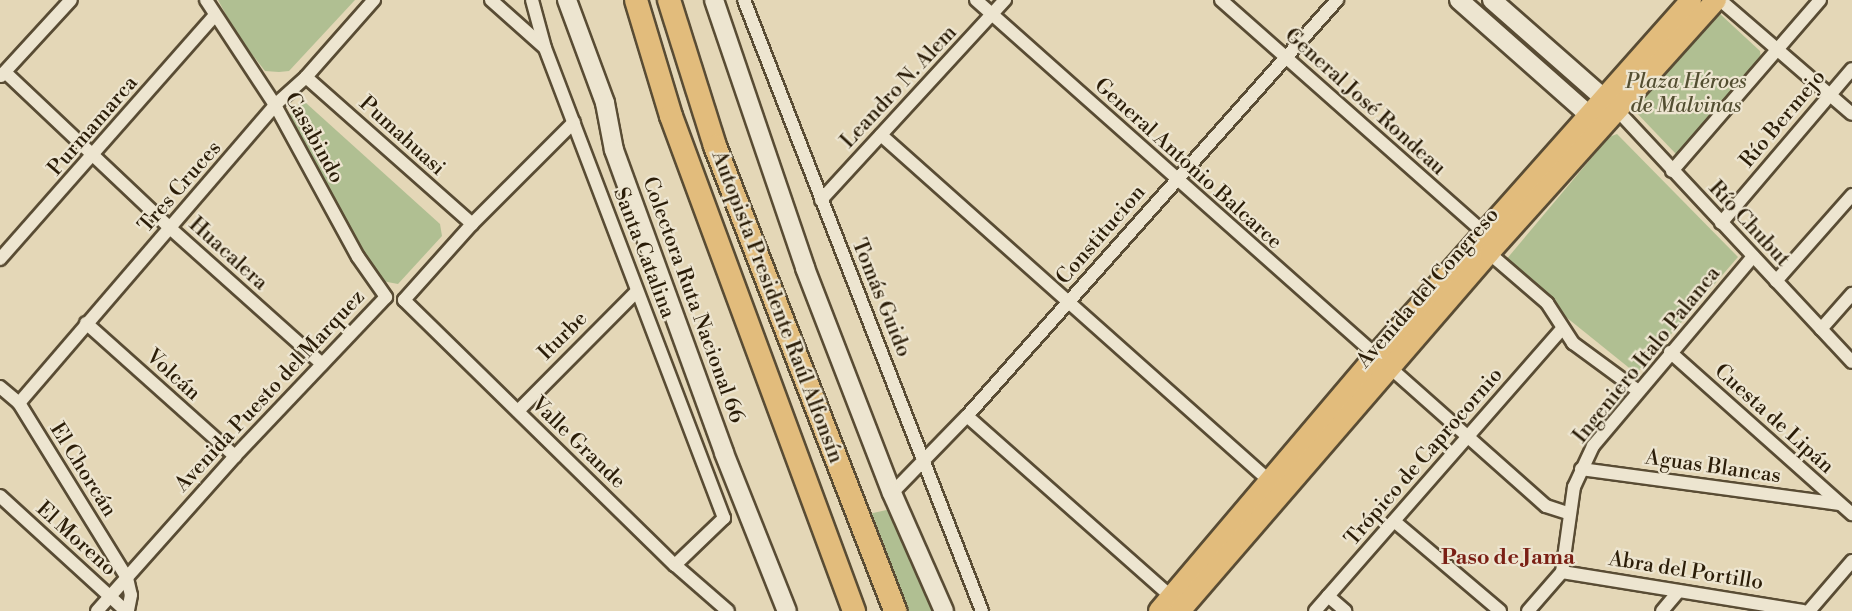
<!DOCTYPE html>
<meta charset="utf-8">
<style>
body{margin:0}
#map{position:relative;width:1852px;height:611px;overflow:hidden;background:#e4d7b7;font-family:"Libre Bodoni",serif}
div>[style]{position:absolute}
.green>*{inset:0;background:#b0bf92}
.roads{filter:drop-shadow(2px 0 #594c34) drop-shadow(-2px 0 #594c34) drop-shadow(0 2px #594c34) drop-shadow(0 -2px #594c34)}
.street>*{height:12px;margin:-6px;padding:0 6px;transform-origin:6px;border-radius:6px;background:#ede5d0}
.secondary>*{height:18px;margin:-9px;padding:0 9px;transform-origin:9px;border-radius:9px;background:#ede5d0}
.primary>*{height:20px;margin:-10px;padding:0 10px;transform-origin:10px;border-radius:10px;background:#e2bc7c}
.highway>*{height:22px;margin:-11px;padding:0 11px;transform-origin:11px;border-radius:11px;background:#e2bc7c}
span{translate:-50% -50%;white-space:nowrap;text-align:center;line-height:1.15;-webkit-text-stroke:4.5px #ede5d0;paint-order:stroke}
.park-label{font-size:21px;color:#534e31;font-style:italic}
.street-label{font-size:21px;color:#2b1d08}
.neighbourhood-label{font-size:22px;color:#7a1f14;font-weight:700}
</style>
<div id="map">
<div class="green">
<i style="clip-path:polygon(218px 0,355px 0,289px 71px,279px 72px,265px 71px,237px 35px)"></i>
<i style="clip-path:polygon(1719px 13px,1760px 51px,1761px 60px,1681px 154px,1676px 154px,1632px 108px,1711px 14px)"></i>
<i style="clip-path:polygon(306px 103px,440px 224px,442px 236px,398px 284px,377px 280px,287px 118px,299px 104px)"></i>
<i style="clip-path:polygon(1617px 134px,1738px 257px,1640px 370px,1633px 371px,1505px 268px,1505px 261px,1609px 137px)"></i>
<i style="clip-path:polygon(891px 509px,935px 611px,900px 611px,864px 515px)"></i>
</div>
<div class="roads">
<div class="street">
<i style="left:206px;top:0;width:126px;rotate:56.7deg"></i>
<i style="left:275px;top:105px;width:173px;rotate:61.4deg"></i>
<i style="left:358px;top:257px;width:49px;rotate:55deg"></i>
<i style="left:491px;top:0;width:71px;rotate:41.6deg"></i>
<i style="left:532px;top:0;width:50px;rotate:74.8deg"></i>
<i style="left:545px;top:48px;width:503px;rotate:69.15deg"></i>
<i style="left:724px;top:518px;width:68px;rotate:136.2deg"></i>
<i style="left:744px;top:0;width:656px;rotate:68.72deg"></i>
<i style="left:976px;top:0;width:762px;rotate:41.6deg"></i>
<i style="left:1546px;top:506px;width:23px;rotate:18deg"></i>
<i style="left:1221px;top:0;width:351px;rotate:41.5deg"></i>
<i style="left:1484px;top:233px;width:21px;rotate:76deg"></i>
<i style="left:1489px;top:253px;width:77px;rotate:40.8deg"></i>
<i style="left:1547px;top:303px;width:48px;rotate:57deg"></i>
<i style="left:1573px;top:343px;width:79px;rotate:36.3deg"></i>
<i style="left:1720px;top:0;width:174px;rotate:40.8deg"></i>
<i style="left:5px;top:72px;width:227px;rotate:43.4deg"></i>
<i style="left:170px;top:228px;width:204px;rotate:41.8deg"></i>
<i style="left:1px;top:76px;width:103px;rotate:-47.4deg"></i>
<i style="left:306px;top:77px;width:222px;rotate:41.5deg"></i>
<i style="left:1618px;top:111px;width:343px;rotate:47deg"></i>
<i style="left:881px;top:135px;width:526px;rotate:41.69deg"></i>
<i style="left:1672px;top:171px;width:226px;rotate:-49.1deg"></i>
<i style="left:821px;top:200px;width:272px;rotate:-47.4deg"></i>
<i style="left:1721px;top:223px;width:202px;rotate:-49.6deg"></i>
<i style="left:0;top:259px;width:324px;rotate:-48.6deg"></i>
<i style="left:1776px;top:281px;width:115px;rotate:-48.5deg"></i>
<i style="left:404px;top:300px;width:379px;rotate:44.4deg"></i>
<i style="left:675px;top:565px;width:70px;rotate:41deg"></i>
<i style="left:404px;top:300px;width:102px;rotate:-48.2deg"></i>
<i style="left:472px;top:224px;width:144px;rotate:-45deg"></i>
<i style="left:86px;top:323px;width:200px;rotate:41.8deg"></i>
<i style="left:1821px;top:329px;width:47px;rotate:-48.5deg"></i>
<i style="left:1670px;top:352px;width:244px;rotate:41.7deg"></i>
<i style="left:0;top:387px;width:25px;rotate:40deg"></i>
<i style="left:19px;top:403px;width:206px;rotate:58.3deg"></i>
<i style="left:127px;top:578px;width:17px;rotate:77deg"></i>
<i style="left:131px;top:595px;width:16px;rotate:101deg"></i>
<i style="left:19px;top:403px;width:393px;rotate:-49.3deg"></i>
<i style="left:275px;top:105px;width:42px;rotate:-42.1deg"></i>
<i style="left:306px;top:77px;width:103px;rotate:-48.6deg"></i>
<i style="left:518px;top:411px;width:169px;rotate:-45.2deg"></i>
<i style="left:967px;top:416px;width:278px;rotate:41.5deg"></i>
<i style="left:1581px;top:469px;width:261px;rotate:7.7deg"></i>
<i style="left:892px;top:493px;width:107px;rotate:-45.8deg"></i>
<i style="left:967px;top:416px;width:557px;rotate:-48.35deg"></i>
<i style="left:0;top:496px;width:171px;rotate:42.4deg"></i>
<i style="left:1394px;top:521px;width:139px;rotate:40.3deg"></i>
<i style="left:1562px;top:572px;width:244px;rotate:9.2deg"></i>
<i style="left:1328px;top:596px;width:23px;rotate:41deg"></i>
<i style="left:97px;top:611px;width:208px;rotate:-48.3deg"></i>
<i style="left:235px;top:456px;width:219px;rotate:-46.5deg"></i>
<i style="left:1315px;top:611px;width:375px;rotate:-48.8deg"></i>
<i style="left:1528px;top:611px;width:52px;rotate:-48.9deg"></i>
<i style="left:1562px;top:572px;width:86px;rotate:-82deg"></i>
<i style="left:1574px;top:487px;width:45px;rotate:-65.1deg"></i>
<i style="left:1593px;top:446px;width:248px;rotate:-49.8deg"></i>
<i style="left:1662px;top:611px;width:26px;rotate:-50deg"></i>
<i style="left:1809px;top:611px;width:66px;rotate:-49.3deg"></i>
</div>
<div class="secondary">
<i style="left:567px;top:0;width:110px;rotate:69.7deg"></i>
<i style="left:605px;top:103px;width:48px;rotate:79.2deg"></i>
<i style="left:614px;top:150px;width:322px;rotate:70deg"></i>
<i style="left:724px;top:453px;width:170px;rotate:68.3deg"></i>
<i style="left:714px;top:0;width:283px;rotate:71.2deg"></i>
<i style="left:805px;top:268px;width:241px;rotate:68.9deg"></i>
<i style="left:892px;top:493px;width:129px;rotate:66.2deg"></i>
<i style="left:1459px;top:0;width:174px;rotate:41.5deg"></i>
<i style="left:1589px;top:115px;width:14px;rotate:-8deg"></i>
<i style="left:1492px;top:0;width:164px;rotate:41.3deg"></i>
</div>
<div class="primary">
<i style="left:1159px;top:611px;width:334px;rotate:-49.7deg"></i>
<i style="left:1375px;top:356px;width:476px;rotate:-48.4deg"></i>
<i style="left:1180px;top:611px;width:473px;rotate:-49.2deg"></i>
<i style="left:1489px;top:253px;width:340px;rotate:-48.1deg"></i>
</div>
<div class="highway">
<i style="left:636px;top:0;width:121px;rotate:73.2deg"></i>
<i style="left:671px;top:116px;width:528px;rotate:69.71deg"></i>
<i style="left:669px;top:0;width:153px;rotate:72.5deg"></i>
<i style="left:715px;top:146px;width:499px;rotate:68.8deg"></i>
</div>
</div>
<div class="park-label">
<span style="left:1686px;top:94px">Plaza Héroes<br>de Malvinas</span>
</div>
<div class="street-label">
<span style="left:899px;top:87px;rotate:-47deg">Leandro N. Alem</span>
<span style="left:1365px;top:102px;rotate:42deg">General José Rondeau</span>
<span style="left:1783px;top:119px;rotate:-50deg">Río Bermejo</span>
<span style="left:93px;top:126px;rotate:-49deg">Purmamarca</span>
<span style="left:402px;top:136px;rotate:42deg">Pumahuasi</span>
<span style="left:314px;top:138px;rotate:61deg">Casabindo</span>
<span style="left:1188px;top:164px;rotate:42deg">General Antonio Balcarce</span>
<span style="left:180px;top:187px;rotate:-49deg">Tres Cruces</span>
<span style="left:1749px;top:224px;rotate:47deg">Río Chubut</span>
<span style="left:1101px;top:235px;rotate:-49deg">Constitucion</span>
<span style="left:644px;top:253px;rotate:69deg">Santa Catalina</span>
<span style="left:228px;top:254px;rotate:42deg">Huacalera</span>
<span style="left:1428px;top:288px;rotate:-49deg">Avenida del Congreso</span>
<span style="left:881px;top:298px;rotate:68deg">Tomás Guido</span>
<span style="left:693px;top:300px;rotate:70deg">Colectora Ruta Nacional 66</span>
<span style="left:777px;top:307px;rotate:69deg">Autopista Presidente Raúl Alfonsín</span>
<span style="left:563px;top:336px;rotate:-45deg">Iturbe</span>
<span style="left:1647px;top:355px;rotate:-51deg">Ingeniero Italo Palanca</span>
<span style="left:173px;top:375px;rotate:42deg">Volcán</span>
<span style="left:270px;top:391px;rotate:-47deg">Avenida Puesto del Marquez</span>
<span style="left:1774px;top:419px;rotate:42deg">Cuesta de Lipán</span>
<span style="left:578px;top:443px;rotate:44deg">Valle Grande</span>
<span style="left:1424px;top:457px;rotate:-49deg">Trópico de Caprocornio</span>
<span style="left:1713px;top:467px;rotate:8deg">Aguas Blancas</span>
<span style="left:83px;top:470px;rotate:58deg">El Chorcán</span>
<span style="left:76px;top:539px;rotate:42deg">El Moreno</span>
<span style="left:1686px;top:571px;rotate:9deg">Abra del Portillo</span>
</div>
<div class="neighbourhood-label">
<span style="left:1508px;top:558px">Paso de Jama</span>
</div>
</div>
